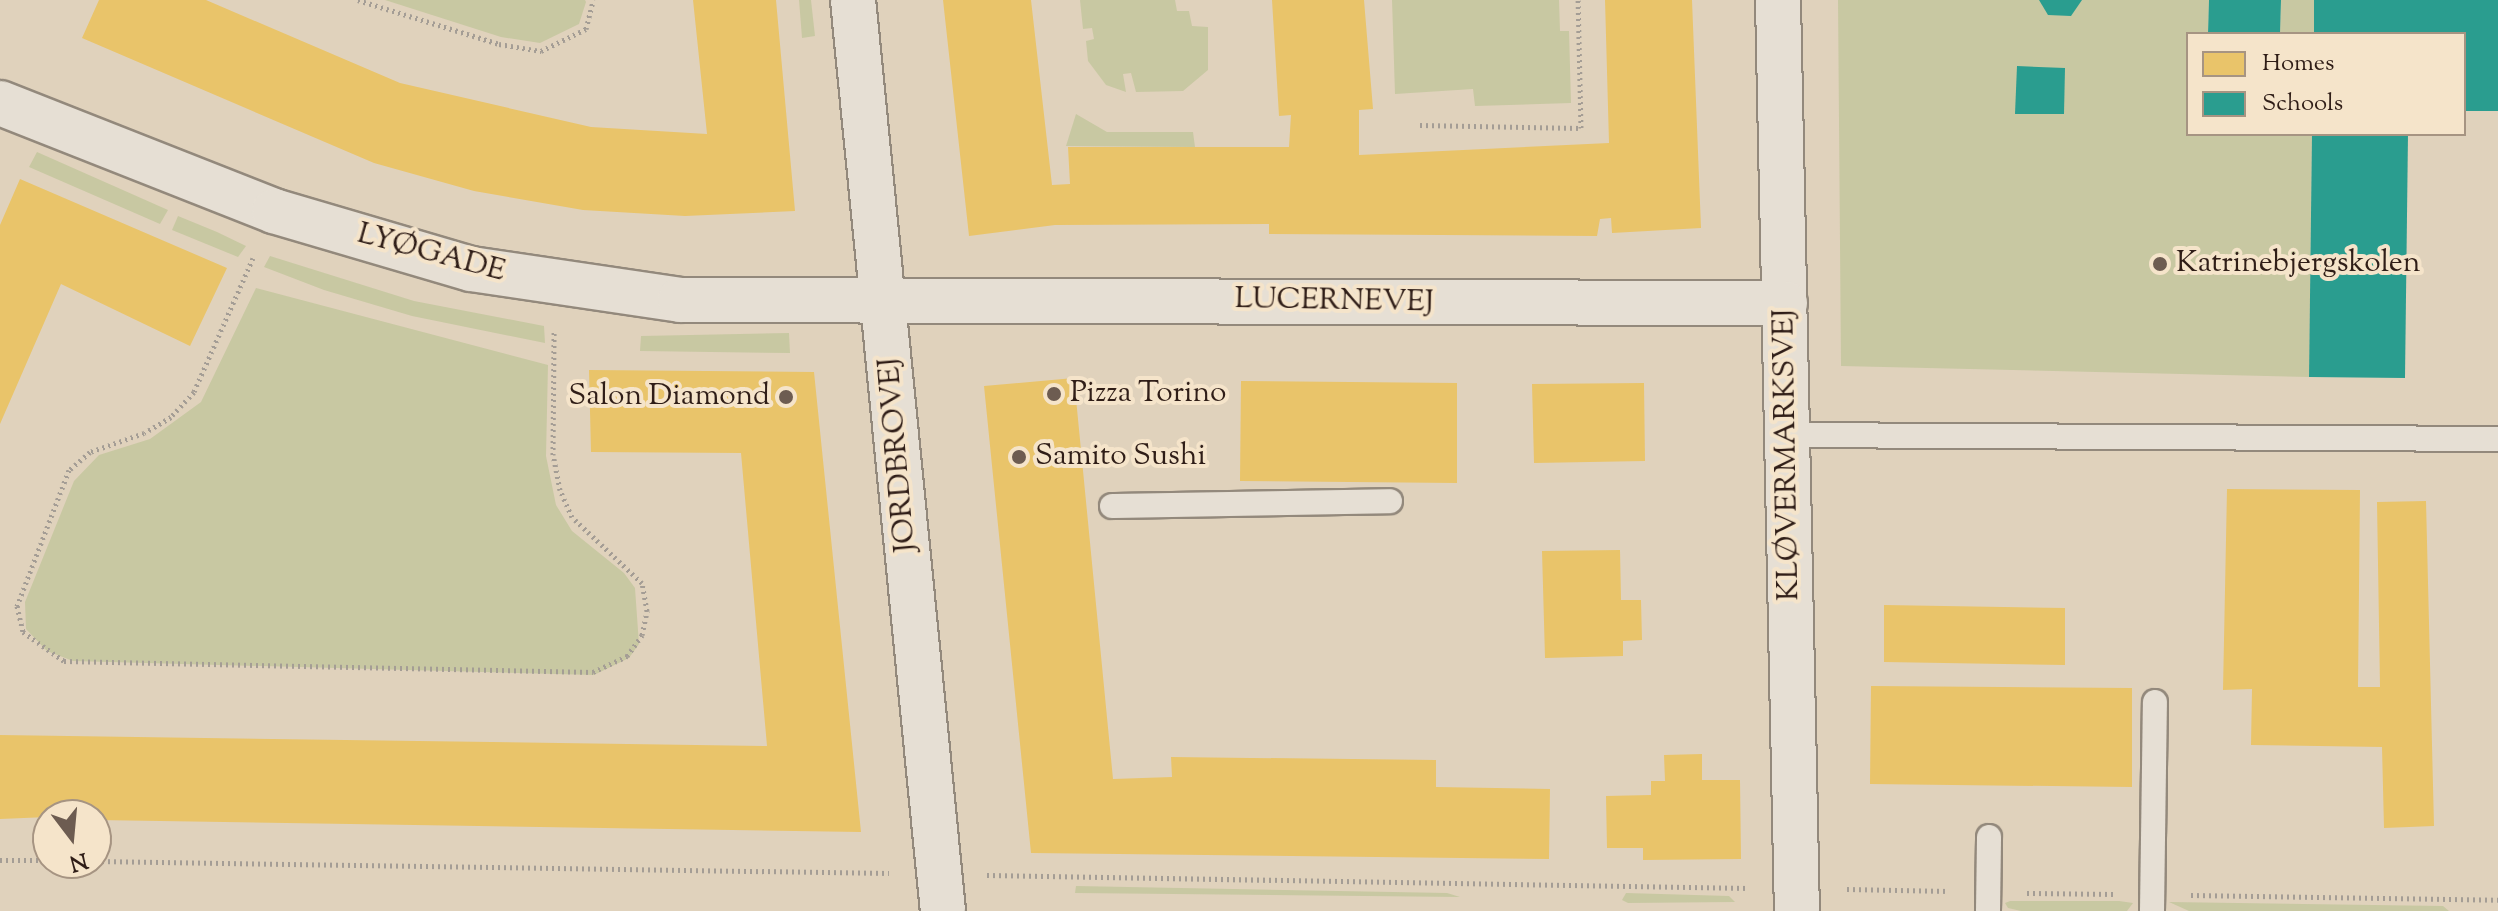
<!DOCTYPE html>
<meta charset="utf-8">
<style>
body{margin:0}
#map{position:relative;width:2498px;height:911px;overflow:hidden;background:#e0d2bc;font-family:"Sorts Mill Goudy",serif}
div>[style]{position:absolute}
.green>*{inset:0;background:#c8c8a2}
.homes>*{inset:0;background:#e9c46a}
.schools>*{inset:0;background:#2a9d8f}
.path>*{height:5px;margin-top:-2.5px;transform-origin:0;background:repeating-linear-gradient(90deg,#a49d95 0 2px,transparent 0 6px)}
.roads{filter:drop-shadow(2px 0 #93897c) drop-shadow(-2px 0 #93897c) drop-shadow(0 2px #93897c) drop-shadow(0 -2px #93897c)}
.service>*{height:24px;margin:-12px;padding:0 12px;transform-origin:12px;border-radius:12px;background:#e6dfd4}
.minor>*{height:44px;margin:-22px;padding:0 22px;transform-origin:22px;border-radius:22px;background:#e6dfd4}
.dots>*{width:22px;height:22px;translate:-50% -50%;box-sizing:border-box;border:4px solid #f5e4ca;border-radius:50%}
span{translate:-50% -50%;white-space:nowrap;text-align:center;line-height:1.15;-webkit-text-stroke:8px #f5e4ca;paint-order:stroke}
.street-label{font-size:30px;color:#2f1d17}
.poi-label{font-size:30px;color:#2f1d17}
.left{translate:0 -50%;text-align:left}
.right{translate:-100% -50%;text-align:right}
.legend{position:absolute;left:2186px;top:32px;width:280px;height:104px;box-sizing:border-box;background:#f5e4ca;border:2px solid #a69482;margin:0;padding:10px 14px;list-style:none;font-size:24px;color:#2f1d17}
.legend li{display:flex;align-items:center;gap:16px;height:40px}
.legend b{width:40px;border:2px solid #a69482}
.north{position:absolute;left:32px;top:799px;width:80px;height:80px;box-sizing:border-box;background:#f5e4ca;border:2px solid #a69482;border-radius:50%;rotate:164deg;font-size:22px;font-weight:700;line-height:32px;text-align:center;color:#2f1d17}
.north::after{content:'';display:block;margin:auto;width:28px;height:36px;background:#6d5c51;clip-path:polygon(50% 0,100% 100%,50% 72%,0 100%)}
</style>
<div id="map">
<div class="green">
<i style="clip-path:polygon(385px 0,585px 0,586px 2px,579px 24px,540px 43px,501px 37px)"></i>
<i style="clip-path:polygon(799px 0,811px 0,815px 36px,802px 38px)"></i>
<i style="clip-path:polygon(1080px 0,1175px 0,1177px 11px,1189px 11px,1192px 26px,1208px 27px,1208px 70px,1183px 91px,1136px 92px,1131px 73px,1123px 74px,1126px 92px,1106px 85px,1088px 61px,1086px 41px,1094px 39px,1092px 28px,1083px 29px)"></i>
<i style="clip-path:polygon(1392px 0,1559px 0,1560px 31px,1569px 31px,1571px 103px,1475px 106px,1473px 89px,1395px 94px)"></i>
<i style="clip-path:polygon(1838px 0,2209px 0,2208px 34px,2188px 34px,2188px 134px,2312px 134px,2309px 377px,1841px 366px)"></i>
<i style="clip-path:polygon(2281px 0,2314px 0,2314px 34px,2280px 34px)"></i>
<i style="clip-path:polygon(1076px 114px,1107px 132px,1193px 132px,1195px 147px,1066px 146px)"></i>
<i style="clip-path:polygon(37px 152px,168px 210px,160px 224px,29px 167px)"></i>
<i style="clip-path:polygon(178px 216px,217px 232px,246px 246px,238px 257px,172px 230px)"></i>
<i style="clip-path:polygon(270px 256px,414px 301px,544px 326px,545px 343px,412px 316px,324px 290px,264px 267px)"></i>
<i style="clip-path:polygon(256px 288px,548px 365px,546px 456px,556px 505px,572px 531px,624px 573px,635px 588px,639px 644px,629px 658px,594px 675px,73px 661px,47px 651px,26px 629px,25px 602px,74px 481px,99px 455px,150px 439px,201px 402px)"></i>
<i style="clip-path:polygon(789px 333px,790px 353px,640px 351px,641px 336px)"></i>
<i style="clip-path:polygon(1076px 886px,1447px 893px,1460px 897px,1075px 893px)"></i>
<i style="clip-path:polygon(1626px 893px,1729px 896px,1735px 902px,1628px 903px,1622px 900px)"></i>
<i style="clip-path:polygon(2010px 901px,2119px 901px,2133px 903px,2127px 911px,2021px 911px,2008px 908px,2005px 903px)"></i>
<i style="clip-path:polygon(2169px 902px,2443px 906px,2449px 911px,2189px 911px)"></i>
</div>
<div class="homes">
<i style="clip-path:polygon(99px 0,206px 0,400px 83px,591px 127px,707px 134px,693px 0,776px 0,795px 211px,685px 216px,583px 210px,474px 191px,374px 163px,82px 38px)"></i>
<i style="clip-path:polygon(943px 0,1031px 0,1052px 185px,1070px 184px,1068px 147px,1289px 147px,1291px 115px,1279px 116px,1272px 0,1364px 0,1373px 109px,1359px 110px,1359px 155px,1609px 143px,1605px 0,1692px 0,1701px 228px,1612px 233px,1611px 218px,1600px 219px,1597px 236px,1269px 234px,1269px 224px,1055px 225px,969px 236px)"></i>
<i style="clip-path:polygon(20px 179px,227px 268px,190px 346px,61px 284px,0 424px,0 225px)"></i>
<i style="clip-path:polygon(589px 370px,814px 372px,861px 832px,96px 820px,96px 815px,0 819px,0 735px,767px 746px,741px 453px,591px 452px)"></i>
<i style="clip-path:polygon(1074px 378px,1113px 779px,1172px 777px,1171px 757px,1436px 760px,1436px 787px,1550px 789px,1549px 859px,1031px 853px,984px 386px)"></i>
<i style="clip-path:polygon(1241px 381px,1457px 383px,1457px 483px,1240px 481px)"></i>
<i style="clip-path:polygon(1644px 383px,1645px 461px,1534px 463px,1532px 384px)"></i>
<i style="clip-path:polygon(2227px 489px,2360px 490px,2358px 687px,2380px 687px,2377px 502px,2426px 501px,2434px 826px,2384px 828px,2382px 747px,2251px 745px,2252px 689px,2223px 690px)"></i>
<i style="clip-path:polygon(1620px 550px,1621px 600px,1641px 600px,1642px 640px,1623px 641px,1623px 656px,1545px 658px,1542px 551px)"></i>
<i style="clip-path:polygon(1884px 605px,2065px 608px,2065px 665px,1884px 662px)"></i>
<i style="clip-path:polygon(1871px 686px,2132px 688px,2132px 787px,1870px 784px)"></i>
<i style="clip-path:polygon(1702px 754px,1702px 780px,1740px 780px,1741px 859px,1643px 860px,1643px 848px,1607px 848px,1606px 796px,1651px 795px,1651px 781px,1665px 781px,1664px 755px)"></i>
</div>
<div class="schools">
<i style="clip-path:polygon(2039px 0,2082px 0,2071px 16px,2048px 15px)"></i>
<i style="clip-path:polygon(2209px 0,2281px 0,2280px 34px,2208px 34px)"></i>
<i style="clip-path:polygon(2314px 0,2498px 0,2498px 111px,2464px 111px,2464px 34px,2314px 34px)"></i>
<i style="clip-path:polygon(2017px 66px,2065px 68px,2064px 114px,2015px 114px)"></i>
<i style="clip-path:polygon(2312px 134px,2408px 134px,2405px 378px,2309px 377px)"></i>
</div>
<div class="path">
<i style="left:358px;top:0;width:148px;rotate:17.3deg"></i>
<i style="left:499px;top:44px;width:43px;rotate:9.5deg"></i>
<i style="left:541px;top:51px;width:50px;rotate:-26.1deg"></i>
<i style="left:586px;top:29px;width:30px;rotate:-76deg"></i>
<i style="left:1420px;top:125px;width:161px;rotate:1.1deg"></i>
<i style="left:1581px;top:128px;width:128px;rotate:-91.3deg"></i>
<i style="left:253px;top:258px;width:146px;rotate:113.8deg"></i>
<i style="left:194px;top:392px;width:34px;rotate:133deg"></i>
<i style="left:171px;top:417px;width:31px;rotate:149deg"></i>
<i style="left:144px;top:433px;width:57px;rotate:160.6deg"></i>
<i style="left:90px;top:452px;width:28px;rotate:139deg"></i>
<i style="left:69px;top:470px;width:146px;rotate:110.9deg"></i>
<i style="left:17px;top:606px;width:27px;rotate:77deg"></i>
<i style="left:23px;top:632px;width:50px;rotate:35.3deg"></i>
<i style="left:64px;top:661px;width:529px;rotate:1.19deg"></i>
<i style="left:593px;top:672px;width:38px;rotate:-25deg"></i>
<i style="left:627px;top:656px;width:26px;rotate:-54deg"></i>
<i style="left:642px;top:635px;width:25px;rotate:-78deg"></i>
<i style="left:647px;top:611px;width:28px;rotate:-100deg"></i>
<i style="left:642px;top:583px;width:96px;rotate:-136.7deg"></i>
<i style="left:572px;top:517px;width:30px;rotate:-114deg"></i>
<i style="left:560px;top:490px;width:36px;rotate:-101deg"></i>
<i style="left:553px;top:455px;width:123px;rotate:-89.5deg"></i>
<i style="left:0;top:860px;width:48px"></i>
<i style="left:96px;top:861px;width:793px;rotate:0.87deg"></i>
<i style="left:987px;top:875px;width:762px;rotate:0.98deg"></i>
<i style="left:1847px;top:889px;width:102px;rotate:1.1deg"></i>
<i style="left:2027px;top:893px;width:86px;rotate:0.7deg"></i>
<i style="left:2191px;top:895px;width:307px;rotate:0.9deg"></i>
</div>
<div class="roads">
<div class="service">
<i style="left:1787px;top:435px;width:711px;rotate:0.32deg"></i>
<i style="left:1112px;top:506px;width:278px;rotate:-1deg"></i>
<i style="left:1988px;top:911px;width:74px;rotate:-89.2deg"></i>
<i style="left:2152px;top:911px;width:209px;rotate:-89.2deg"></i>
</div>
<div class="minor">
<i style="left:853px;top:0;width:915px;rotate:84.36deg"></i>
<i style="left:1778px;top:0;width:911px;rotate:88.81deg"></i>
<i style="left:0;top:103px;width:295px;rotate:21.5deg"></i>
<i style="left:274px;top:211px;width:205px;rotate:16.4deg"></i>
<i style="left:471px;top:269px;width:211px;rotate:8.4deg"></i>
<i style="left:680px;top:300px;width:1105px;rotate:0.16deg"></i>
</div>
</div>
<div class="dots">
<i style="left:2160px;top:264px;background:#6d5c51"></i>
<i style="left:1054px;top:394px;background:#6d5c51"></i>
<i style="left:786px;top:397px;background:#6d5c51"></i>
<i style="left:1019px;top:457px;background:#6d5c51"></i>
</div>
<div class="street-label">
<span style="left:431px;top:254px;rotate:15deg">LYØGADE</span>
<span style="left:1334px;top:302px;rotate:1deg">LUCERNEVEJ</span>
<span style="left:899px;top:455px;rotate:-95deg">JORDBROVEJ</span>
<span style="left:1788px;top:455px;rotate:-91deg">KLØVERMARKSVEJ</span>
</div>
<div class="poi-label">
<span class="left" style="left:2176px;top:264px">Katrinebjergskolen</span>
<span class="left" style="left:1070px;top:394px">Pizza Torino</span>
<span class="right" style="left:770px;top:397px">Salon Diamond</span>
<span class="left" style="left:1035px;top:457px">Samito Sushi</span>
</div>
<ul class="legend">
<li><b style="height:22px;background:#e9c46a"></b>Homes</li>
<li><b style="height:22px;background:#2a9d8f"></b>Schools</li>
</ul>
<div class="north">N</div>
</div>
